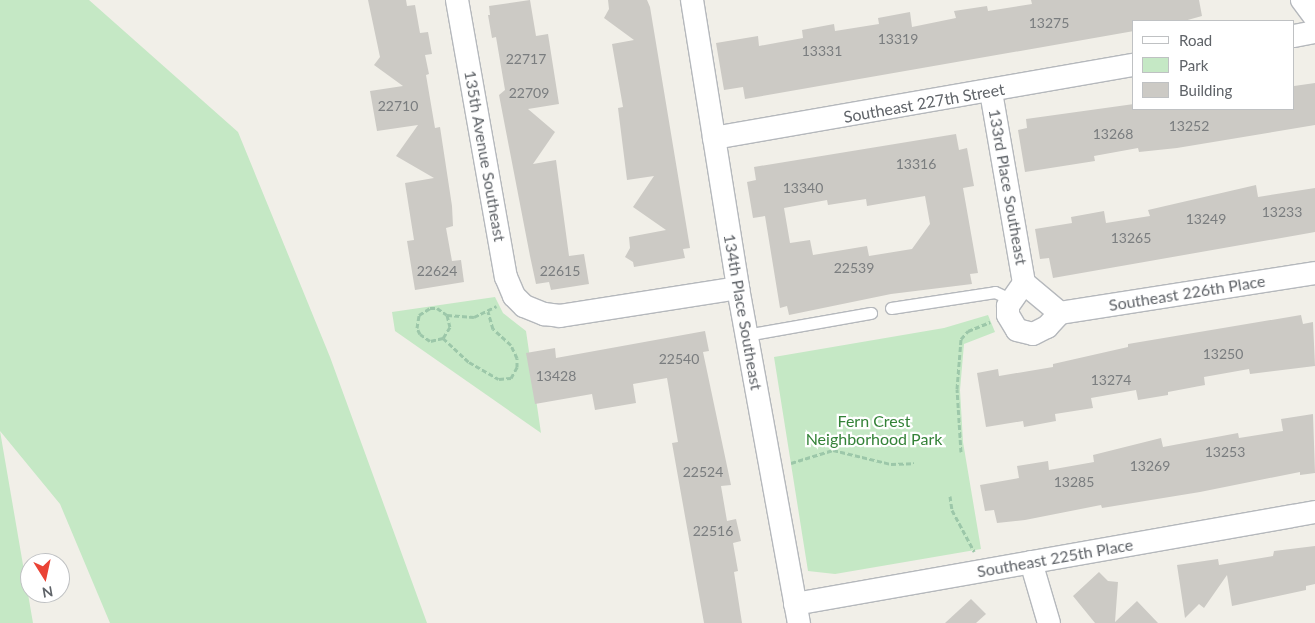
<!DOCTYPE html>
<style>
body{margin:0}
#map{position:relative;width:1315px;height:623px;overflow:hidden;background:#f1efe8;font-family:Lato,sans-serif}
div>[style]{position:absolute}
.green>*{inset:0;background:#c5e8c5}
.building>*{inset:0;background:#cccac5}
.path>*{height:3px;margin-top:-1.5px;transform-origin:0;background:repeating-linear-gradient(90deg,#9cc7a9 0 5px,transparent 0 7.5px)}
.roads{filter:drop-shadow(1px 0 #b5b8bc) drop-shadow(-1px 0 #b5b8bc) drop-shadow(0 1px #b5b8bc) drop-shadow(0 -1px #b5b8bc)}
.lane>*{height:11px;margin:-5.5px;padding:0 5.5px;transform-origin:5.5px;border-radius:5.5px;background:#fff}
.street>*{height:22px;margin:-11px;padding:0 11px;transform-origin:11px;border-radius:11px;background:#fff}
span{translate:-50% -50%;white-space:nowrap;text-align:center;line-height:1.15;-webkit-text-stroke:4.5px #fff;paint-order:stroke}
.number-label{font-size:14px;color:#7a7d7f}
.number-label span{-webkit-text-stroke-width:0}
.street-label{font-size:16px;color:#5f6368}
.park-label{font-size:16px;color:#348238}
.legend{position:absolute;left:1132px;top:20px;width:162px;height:90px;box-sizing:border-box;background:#fff;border:1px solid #bfc1c3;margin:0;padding:6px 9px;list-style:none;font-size:15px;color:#5f6368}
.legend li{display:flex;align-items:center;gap:10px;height:25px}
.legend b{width:25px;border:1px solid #bfc1c3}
.north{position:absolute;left:20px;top:553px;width:50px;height:50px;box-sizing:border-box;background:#fff;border:1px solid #bfc1c3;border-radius:50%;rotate:170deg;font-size:14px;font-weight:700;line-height:20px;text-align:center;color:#5f6368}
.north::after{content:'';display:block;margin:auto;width:18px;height:22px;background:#ea4335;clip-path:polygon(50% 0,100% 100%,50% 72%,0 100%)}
</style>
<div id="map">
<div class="green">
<i style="clip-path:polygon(0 0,89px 0,238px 132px,330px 357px,427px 623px,110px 623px,60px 504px,0 431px,33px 623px,0 623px)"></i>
<i style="clip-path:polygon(495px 297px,503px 313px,526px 331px,541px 433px,395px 331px,392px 312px)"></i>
<i style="clip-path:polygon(988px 315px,995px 332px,964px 344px,960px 390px,963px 442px,981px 549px,835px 574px,808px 571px,774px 357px,944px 328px)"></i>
</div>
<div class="building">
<i style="clip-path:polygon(368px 0,406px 0,407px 6px,415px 5px,420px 33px,428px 32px,432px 54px,425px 55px,429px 74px,426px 75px,435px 128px,440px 127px,452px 206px,453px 226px,446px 228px,452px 261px,461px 260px,464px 282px,415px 290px,407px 241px,414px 240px,405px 183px,434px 178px,396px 156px,418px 125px,377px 131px,370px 91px,403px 86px,374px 65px,380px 57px)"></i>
<i style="clip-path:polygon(530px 0,536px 36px,548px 34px,559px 104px,528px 109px,555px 132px,533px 164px,556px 160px,569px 256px,584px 254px,589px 284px,551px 290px,549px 282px,536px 284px,530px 256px,499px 95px,505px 90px,496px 37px,492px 38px,488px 15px,490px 15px,489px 6px)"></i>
<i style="clip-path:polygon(608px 0,647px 0,650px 7px,690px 248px,683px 249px,685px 258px,634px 267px,633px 262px,625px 257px,630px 248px,629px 237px,666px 230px,633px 207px,654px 176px,627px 180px,618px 108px,623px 107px,612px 44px,634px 40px,604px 18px,609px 9px)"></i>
<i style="clip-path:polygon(1031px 0,1199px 0,1202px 16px,1184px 21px,1134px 21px,1134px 31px,745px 99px,743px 87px,724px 90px,716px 43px,758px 36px,759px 46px,803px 38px,802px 30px,834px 24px,835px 31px,879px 24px,878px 18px,910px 12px,912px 27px,956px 18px,954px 11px,987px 6px,988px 11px,1032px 4px)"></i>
<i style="clip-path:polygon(1315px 83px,1315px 125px,1177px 148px,1139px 152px,1138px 148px,1094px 156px,1095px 161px,1025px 172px,1018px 130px,1027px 128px,1026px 119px,1134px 104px,1134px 109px,1294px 109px,1294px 86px)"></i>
<i style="clip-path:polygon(evenodd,956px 134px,959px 150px,967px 148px,974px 186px,963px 188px,978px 273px,970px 274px,972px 284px,891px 294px,789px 315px,787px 306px,780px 308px,765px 216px,753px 218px,747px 182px,756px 180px,754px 167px,956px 134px,925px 196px,930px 224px,912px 249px,869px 256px,867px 246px,813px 255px,810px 240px,790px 243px,784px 208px,827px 200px,828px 205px,866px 199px,867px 206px,925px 196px)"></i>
<i style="clip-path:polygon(1256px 185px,1258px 197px,1315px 188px,1315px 232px,1053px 278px,1049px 258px,1040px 259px,1035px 229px,1072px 223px,1071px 217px,1104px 211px,1106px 223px,1150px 216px,1148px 210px)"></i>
<i style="clip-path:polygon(1301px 315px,1303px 324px,1313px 322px,1315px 366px,1250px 374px,1249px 369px,1204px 377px,1205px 385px,1168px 392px,1168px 395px,1138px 400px,1136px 390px,1091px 398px,1093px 408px,1055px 414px,1056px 421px,1024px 427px,1023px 421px,986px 427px,977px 373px,998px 369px,999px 376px,1053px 367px,1053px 364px,1128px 347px,1128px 344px)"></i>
<i style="clip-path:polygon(705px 331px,709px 351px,703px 352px,731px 485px,721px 486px,727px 521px,736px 519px,741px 541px,733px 543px,738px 571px,734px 572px,742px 623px,704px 623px,672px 443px,678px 442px,667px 378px,633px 384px,636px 403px,595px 410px,592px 394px,535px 404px,526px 353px,555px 348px,556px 358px)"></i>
<i style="clip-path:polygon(1313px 414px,1315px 473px,1300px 475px,1300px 472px,1200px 492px,1102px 508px,1101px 505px,1025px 520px,997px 523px,994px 510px,985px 511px,980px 485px,1019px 478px,1017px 466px,1048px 461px,1049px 470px,1094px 462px,1093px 455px,1161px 438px,1163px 447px,1238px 433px,1239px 438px,1283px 431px,1281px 419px)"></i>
<i style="clip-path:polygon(1315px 546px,1315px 584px,1306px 586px,1306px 590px,1232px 606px,1227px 575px,1204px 608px,1199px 604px,1185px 618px,1177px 565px,1218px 559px,1219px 565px,1273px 556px,1274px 551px)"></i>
<i style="clip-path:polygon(1099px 572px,1108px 581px,1118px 582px,1115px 622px,1137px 601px,1158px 623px,1095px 623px,1073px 596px)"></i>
<i style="clip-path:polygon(971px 599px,986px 614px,976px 623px,945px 623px)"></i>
</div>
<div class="path">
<i style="left:447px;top:315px;width:12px;rotate:76deg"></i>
<i style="left:450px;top:327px;width:13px;rotate:122deg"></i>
<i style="left:443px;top:338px;width:13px;rotate:167deg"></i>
<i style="left:430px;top:341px;width:12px;rotate:-145deg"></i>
<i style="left:420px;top:334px;width:7px;rotate:-117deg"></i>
<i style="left:417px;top:328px;width:13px;rotate:-81deg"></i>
<i style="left:419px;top:315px;width:13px;rotate:-32deg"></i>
<i style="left:430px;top:308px;width:7px"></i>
<i style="left:437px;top:308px;width:12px;rotate:35deg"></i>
<i style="left:447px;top:315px;width:27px;rotate:4deg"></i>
<i style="left:474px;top:317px;width:25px;rotate:-26deg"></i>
<i style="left:443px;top:338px;width:35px;rotate:43deg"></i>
<i style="left:469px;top:362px;width:34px;rotate:30deg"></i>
<i style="left:499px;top:379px;width:12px;rotate:-5deg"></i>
<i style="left:511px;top:378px;width:13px;rotate:-61deg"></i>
<i style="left:517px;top:367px;width:9px;rotate:-90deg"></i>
<i style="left:517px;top:358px;width:14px;rotate:-115deg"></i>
<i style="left:511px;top:345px;width:24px;rotate:-138deg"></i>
<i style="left:493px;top:329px;width:18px;rotate:-106deg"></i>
<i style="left:961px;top:452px;width:63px;rotate:-93.6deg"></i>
<i style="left:957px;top:389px;width:50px;rotate:-85.4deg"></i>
<i style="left:961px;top:339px;width:11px;rotate:-49deg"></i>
<i style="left:968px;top:331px;width:24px;rotate:-22deg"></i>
<i style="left:791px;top:463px;width:44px;rotate:-17.2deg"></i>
<i style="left:833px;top:450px;width:60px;rotate:13.6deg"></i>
<i style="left:891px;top:464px;width:23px;rotate:-2deg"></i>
<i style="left:950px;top:496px;width:14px;rotate:82deg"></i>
<i style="left:952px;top:510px;width:47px;rotate:61.8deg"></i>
</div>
<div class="roads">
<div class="lane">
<i style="left:891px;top:308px;width:105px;rotate:-8.7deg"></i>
<i style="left:995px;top:292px;width:17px;rotate:25deg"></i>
<i style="left:746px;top:335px;width:127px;rotate:-10deg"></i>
</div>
<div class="street">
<i style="left:457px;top:0;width:281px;rotate:80deg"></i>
<i style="left:506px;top:277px;width:21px;rotate:67deg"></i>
<i style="left:514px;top:296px;width:14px;rotate:45deg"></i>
<i style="left:524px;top:306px;width:22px;rotate:22deg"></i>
<i style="left:544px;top:314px;width:16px;rotate:7deg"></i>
<i style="left:560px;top:316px;width:180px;rotate:-8.9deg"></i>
<i style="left:692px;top:0;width:292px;rotate:80.9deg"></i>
<i style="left:738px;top:288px;width:341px;rotate:79.7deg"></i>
<i style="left:1302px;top:0;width:21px;rotate:53deg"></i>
<i style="left:1294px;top:36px;width:21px;rotate:-11deg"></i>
<i style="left:991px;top:92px;width:194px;rotate:80.2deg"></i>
<i style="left:1024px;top:283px;width:47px;rotate:39.8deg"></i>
<i style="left:714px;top:138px;width:426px;rotate:-9.9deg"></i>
<i style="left:1024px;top:283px;width:28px;rotate:125deg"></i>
<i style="left:1008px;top:306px;width:9px;rotate:90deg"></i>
<i style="left:1008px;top:315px;width:17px;rotate:59deg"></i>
<i style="left:1017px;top:330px;width:16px;rotate:14deg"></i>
<i style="left:1033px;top:334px;width:16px;rotate:-27deg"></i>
<i style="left:1047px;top:327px;width:19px;rotate:-47deg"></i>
<i style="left:1060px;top:313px;width:258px;rotate:-8.9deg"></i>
<i style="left:1031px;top:562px;width:64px;rotate:73.6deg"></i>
<i style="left:795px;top:604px;width:528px;rotate:-10.03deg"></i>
</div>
</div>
<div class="number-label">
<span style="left:1049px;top:23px">13275</span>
<span style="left:898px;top:39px">13319</span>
<span style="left:822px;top:51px">13331</span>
<span style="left:526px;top:59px">22717</span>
<span style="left:529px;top:93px">22709</span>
<span style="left:398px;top:106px">22710</span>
<span style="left:1189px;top:126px">13252</span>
<span style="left:1113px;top:134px">13268</span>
<span style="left:916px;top:164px">13316</span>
<span style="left:803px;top:188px">13340</span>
<span style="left:1282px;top:212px">13233</span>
<span style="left:1206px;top:219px">13249</span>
<span style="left:1131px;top:238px">13265</span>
<span style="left:854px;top:268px">22539</span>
<span style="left:437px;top:271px">22624</span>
<span style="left:560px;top:271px">22615</span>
<span style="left:1223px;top:354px">13250</span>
<span style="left:679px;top:359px">22540</span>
<span style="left:556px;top:376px">13428</span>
<span style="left:1111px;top:380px">13274</span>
<span style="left:1225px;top:452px">13253</span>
<span style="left:1150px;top:466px">13269</span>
<span style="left:703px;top:472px">22524</span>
<span style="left:1074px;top:482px">13285</span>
<span style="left:713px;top:531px">22516</span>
</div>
<div class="street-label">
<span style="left:924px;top:103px;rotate:-10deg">Southeast 227th Street</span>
<span style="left:485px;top:156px;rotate:80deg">135th Avenue Southeast</span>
<span style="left:1008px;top:187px;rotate:80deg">133rd Place Southeast</span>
<span style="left:1187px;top:293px;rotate:-9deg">Southeast 226th Place</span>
<span style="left:743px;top:312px;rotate:80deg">134th Place Southeast</span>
<span style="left:1055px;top:558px;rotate:-10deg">Southeast 225th Place</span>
</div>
<div class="park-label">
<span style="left:874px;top:430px">Fern Crest<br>Neighborhood Park</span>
</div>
<ul class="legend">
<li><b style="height:6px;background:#fff"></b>Road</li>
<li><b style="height:14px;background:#c5e8c5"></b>Park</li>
<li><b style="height:14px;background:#cccac5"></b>Building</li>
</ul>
<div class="north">N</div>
</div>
